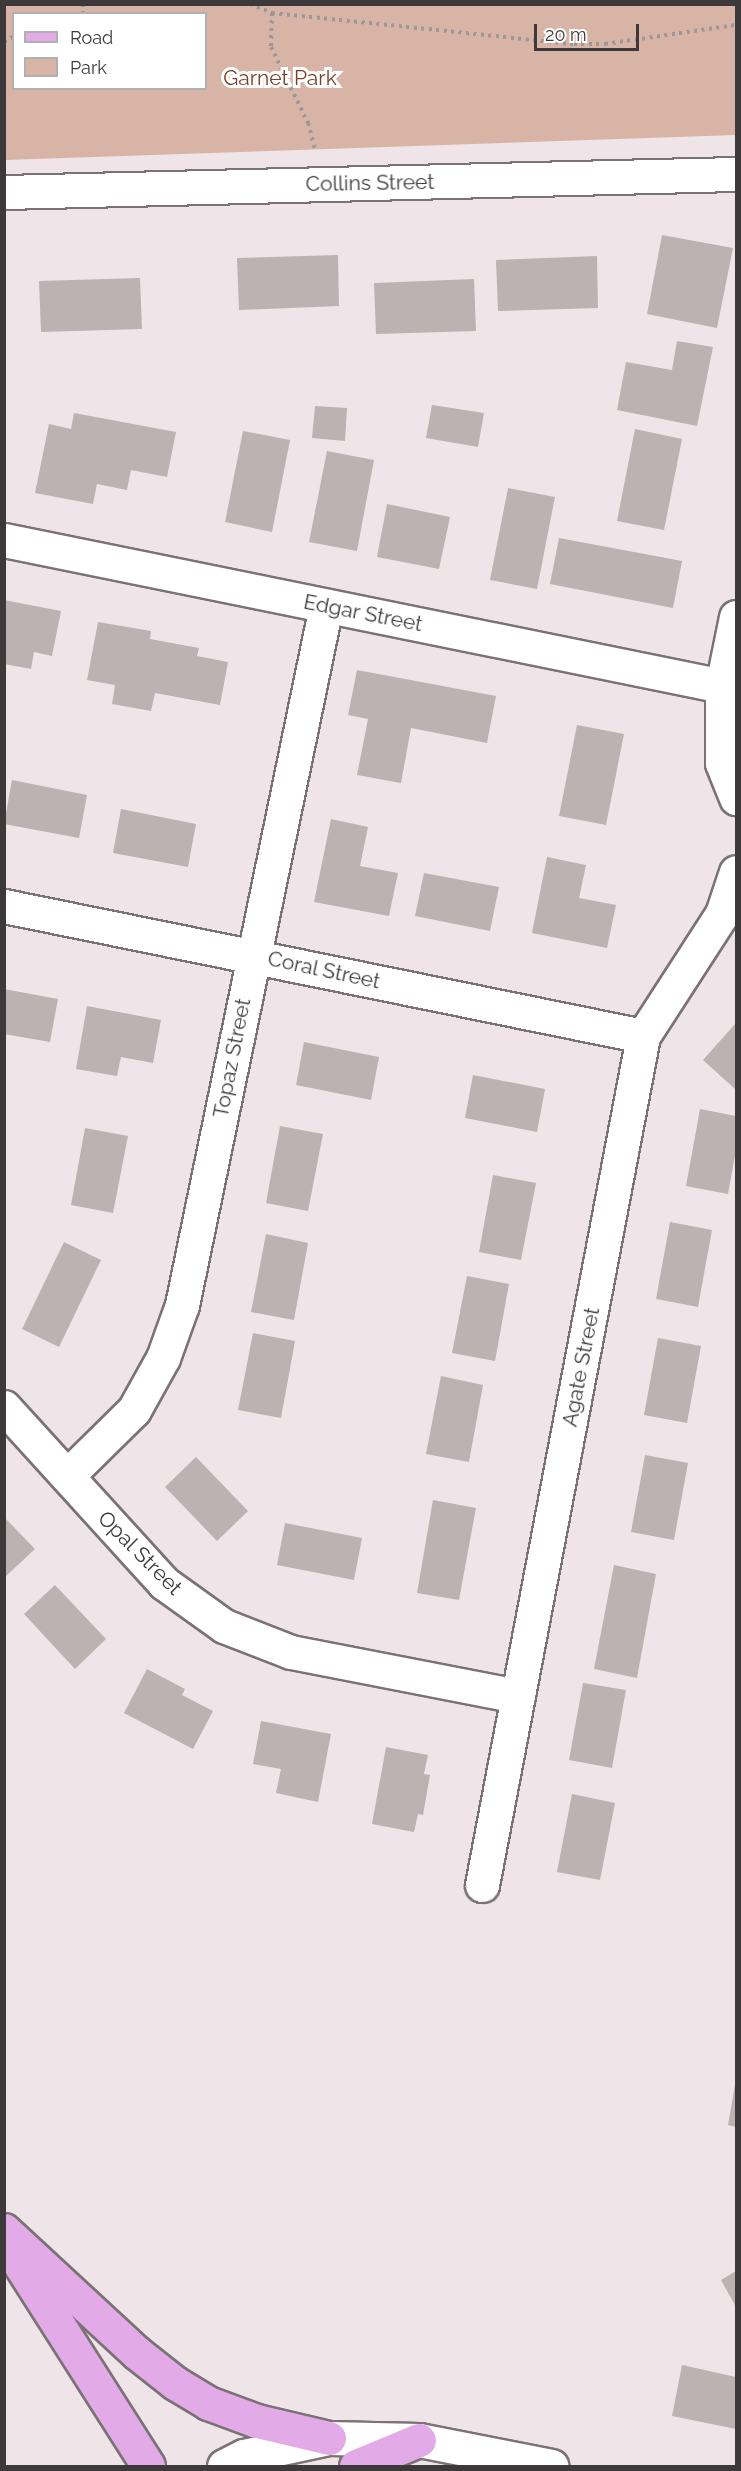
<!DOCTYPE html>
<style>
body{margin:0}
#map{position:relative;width:741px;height:2471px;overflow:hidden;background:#efe5e9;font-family:Raleway,sans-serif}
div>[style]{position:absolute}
.green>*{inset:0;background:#d8b4a7}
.building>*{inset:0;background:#bcb2b2}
.path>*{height:4px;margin-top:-2px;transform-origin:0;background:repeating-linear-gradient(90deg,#9e979a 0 3px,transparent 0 7.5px)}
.roads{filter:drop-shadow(2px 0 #7b7276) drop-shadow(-2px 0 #7b7276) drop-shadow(0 2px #7b7276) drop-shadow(0 -2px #7b7276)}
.minor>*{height:33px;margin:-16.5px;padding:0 16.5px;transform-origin:16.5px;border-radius:16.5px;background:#fff}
.major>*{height:33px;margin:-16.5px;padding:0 16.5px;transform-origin:16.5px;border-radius:16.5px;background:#e3aae8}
span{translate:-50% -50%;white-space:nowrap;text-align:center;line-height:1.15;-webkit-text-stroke:6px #fff;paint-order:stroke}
.park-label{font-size:21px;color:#7c412b}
.street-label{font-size:21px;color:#3d393b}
.frame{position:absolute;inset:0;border:6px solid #3d393b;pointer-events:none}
.legend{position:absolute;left:12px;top:12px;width:195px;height:78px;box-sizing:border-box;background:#fff;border:2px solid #b1b0b1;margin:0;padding:8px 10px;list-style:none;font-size:18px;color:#3d393b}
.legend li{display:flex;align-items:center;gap:12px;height:30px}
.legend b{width:30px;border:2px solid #b1b0b1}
.scale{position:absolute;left:534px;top:24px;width:105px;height:27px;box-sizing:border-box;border:3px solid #3d393b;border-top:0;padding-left:8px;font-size:18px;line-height:21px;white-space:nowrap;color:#3d393b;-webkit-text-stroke:4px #fff;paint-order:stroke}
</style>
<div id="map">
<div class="green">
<i style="clip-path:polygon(evenodd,4px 5px,736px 5px,736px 135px,5px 160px,4px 5px,14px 14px,206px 14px,206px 88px,14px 88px,14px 14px)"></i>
</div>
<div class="building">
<i style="clip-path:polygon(662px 235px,733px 248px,717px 328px,647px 314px)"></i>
<i style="clip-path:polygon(338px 255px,339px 306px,239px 310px,237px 258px)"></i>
<i style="clip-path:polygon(597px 256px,598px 308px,498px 311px,496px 260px)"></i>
<i style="clip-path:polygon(140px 278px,142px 329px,41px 332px,39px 281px)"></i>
<i style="clip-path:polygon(474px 279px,476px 331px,376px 334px,374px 283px)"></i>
<i style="clip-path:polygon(677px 341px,713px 347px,697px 426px,617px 410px,626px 362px,672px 370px)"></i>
<i style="clip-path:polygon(432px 405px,484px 413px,478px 447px,426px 438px)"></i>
<i style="clip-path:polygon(315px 406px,347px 408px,345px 441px,312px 438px)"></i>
<i style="clip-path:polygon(74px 413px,176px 432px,167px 477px,131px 470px,127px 490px,97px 484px,93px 504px,35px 493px,49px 424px,71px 429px)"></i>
<i style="clip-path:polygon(635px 429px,682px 439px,664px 530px,617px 521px)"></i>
<i style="clip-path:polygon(243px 431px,290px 440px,272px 532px,225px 522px)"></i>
<i style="clip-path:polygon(327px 451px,374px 460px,357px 551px,309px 542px)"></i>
<i style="clip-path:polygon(508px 488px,555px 497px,537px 589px,490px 580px)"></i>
<i style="clip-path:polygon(387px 504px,450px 517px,439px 569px,377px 557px)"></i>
<i style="clip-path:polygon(559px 538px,682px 561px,673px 608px,550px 584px)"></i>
<i style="clip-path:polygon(4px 600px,61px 611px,52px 656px,34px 652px,31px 669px,4px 664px)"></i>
<i style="clip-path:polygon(98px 622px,151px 631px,150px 639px,199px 648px,197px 656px,228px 662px,220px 705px,155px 693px,151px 711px,112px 704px,115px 685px,87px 680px)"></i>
<i style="clip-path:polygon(357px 670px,496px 696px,487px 743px,411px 728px,401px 783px,357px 775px,368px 719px,348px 715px)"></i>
<i style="clip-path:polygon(577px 725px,624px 734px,606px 825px,559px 816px)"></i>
<i style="clip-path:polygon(12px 780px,87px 795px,79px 838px,4px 824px)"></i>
<i style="clip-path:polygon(121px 809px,196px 824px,188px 867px,113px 853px)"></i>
<i style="clip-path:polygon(331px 819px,368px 827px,360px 866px,398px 873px,389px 916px,314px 902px)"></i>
<i style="clip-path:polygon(547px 857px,586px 865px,579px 898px,616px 905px,607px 948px,532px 933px)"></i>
<i style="clip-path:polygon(424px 873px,499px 887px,490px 931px,415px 916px)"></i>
<i style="clip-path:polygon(4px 989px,58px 999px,50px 1042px,4px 1034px)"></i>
<i style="clip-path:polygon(87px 1006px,161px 1020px,153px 1063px,121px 1057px,117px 1076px,76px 1069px)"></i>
<i style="clip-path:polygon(736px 1023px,736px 1087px,735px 1089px,703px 1060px)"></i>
<i style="clip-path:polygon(304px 1042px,379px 1057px,371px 1100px,296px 1085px)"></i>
<i style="clip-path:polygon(473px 1075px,545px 1089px,537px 1132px,465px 1118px)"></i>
<i style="clip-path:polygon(700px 1109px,736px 1116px,736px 1150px,728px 1194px,686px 1186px)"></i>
<i style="clip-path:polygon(280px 1126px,323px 1134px,308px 1211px,266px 1203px)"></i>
<i style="clip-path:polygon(85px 1128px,128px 1136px,113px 1213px,71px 1205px)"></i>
<i style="clip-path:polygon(493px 1175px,536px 1183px,521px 1260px,479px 1252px)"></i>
<i style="clip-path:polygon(670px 1222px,712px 1230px,698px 1307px,656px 1299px)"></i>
<i style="clip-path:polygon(266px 1234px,308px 1243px,294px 1320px,251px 1312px)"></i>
<i style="clip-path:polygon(64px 1242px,101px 1260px,59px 1347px,22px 1329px)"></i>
<i style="clip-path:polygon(467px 1276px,509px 1284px,495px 1361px,452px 1353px)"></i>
<i style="clip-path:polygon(253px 1333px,295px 1341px,281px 1418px,238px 1410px)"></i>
<i style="clip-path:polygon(658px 1338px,701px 1346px,687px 1423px,644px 1415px)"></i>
<i style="clip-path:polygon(441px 1376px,483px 1385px,469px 1462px,426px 1454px)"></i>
<i style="clip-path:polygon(645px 1455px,688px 1463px,674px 1540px,631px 1532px)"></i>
<i style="clip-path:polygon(196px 1457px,248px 1511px,217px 1541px,165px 1487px)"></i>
<i style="clip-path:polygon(433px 1500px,476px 1508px,459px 1600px,417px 1593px)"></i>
<i style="clip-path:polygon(4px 1517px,35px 1549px,4px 1578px)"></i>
<i style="clip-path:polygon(285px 1523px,362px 1538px,354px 1580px,277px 1565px)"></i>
<i style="clip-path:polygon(614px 1565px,656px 1574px,637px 1678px,594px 1669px)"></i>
<i style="clip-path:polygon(55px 1585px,106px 1639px,75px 1669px,24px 1614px)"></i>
<i style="clip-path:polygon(147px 1669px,185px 1689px,182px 1695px,213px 1711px,193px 1749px,124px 1713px)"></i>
<i style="clip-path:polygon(583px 1683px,626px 1690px,612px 1768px,569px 1760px)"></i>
<i style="clip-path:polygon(261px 1721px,331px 1734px,318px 1802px,276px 1793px,281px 1769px,253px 1764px)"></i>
<i style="clip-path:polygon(386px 1747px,428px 1755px,424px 1774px,430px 1775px,423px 1815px,418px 1814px,414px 1832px,372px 1824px)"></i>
<i style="clip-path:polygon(572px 1794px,615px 1803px,600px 1880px,557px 1872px)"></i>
<i style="clip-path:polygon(735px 2085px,736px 2086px,736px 2127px,728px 2125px)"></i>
<i style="clip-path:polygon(736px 2271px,736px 2307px,721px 2280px)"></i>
<i style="clip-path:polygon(682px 2365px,736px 2377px,736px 2429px,672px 2416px)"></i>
</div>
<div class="path">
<i style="left:250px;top:4px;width:24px;rotate:22deg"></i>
<i style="left:272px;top:13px;width:304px;rotate:5.9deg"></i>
<i style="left:574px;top:44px;width:31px"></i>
<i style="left:605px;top:44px;width:132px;rotate:-8.3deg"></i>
<i style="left:272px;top:13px;width:34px;rotate:92deg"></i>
<i style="left:271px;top:47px;width:85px;rotate:64deg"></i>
<i style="left:308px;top:123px;width:27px;rotate:75deg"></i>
<i style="left:83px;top:14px;width:10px;rotate:-90deg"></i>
<i style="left:4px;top:42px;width:12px;rotate:-31deg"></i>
</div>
<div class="roads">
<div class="minor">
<i style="left:4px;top:192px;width:732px;rotate:-1.41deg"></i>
<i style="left:4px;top:540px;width:733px;rotate:11.49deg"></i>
<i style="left:736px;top:617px;width:70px;rotate:101.5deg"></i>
<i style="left:722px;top:686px;width:77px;rotate:90deg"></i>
<i style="left:722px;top:763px;width:38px;rotate:68deg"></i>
<i style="left:4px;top:906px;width:652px;rotate:11.5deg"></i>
<i style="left:4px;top:1407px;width:238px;rotate:47.7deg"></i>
<i style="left:164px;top:1583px;width:74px;rotate:35.6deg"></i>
<i style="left:224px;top:1626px;width:72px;rotate:21.2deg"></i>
<i style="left:291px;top:1652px;width:231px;rotate:11deg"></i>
<i style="left:67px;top:1476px;width:94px;rotate:-44.6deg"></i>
<i style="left:134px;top:1410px;width:60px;rotate:-60.9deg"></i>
<i style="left:163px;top:1358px;width:56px;rotate:-70.3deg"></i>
<i style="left:182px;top:1305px;width:714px;rotate:-78.36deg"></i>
<i style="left:482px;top:1885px;width:864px;rotate:-79.26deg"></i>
<i style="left:643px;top:1036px;width:145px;rotate:-57.1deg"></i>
<i style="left:722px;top:914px;width:44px;rotate:-71.6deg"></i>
<i style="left:224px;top:2466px;width:22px;rotate:-27deg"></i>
<i style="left:244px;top:2456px;width:87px;rotate:-12deg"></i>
<i style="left:329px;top:2438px;width:90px;rotate:1.3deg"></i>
<i style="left:419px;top:2440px;width:135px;rotate:11.1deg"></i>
</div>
<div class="major">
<i style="left:4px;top:2230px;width:181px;rotate:42.8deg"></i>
<i style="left:137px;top:2353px;width:48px;rotate:38.3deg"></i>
<i style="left:175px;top:2383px;width:39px;rotate:31deg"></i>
<i style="left:208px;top:2403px;width:52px;rotate:20.2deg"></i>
<i style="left:257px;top:2421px;width:74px;rotate:13.3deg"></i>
<i style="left:10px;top:2249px;width:257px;rotate:57.5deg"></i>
<i style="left:356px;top:2466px;width:68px;rotate:-22.4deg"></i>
</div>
</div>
<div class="park-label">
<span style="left:280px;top:78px">Garnet Park</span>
</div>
<div class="street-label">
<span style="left:370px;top:183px;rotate:-1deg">Collins Street</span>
<span style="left:363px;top:613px;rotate:11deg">Edgar Street</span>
<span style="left:324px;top:970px;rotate:12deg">Coral Street</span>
<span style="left:232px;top:1058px;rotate:-79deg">Topaz Street</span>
<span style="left:581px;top:1367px;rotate:-79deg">Agate Street</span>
<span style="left:140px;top:1553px;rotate:45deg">Opal Street</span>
</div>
<div class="frame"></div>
<ul class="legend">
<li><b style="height:8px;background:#e3aae8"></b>Road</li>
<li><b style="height:16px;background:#d8b4a7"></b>Park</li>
</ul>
<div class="scale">20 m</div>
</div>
